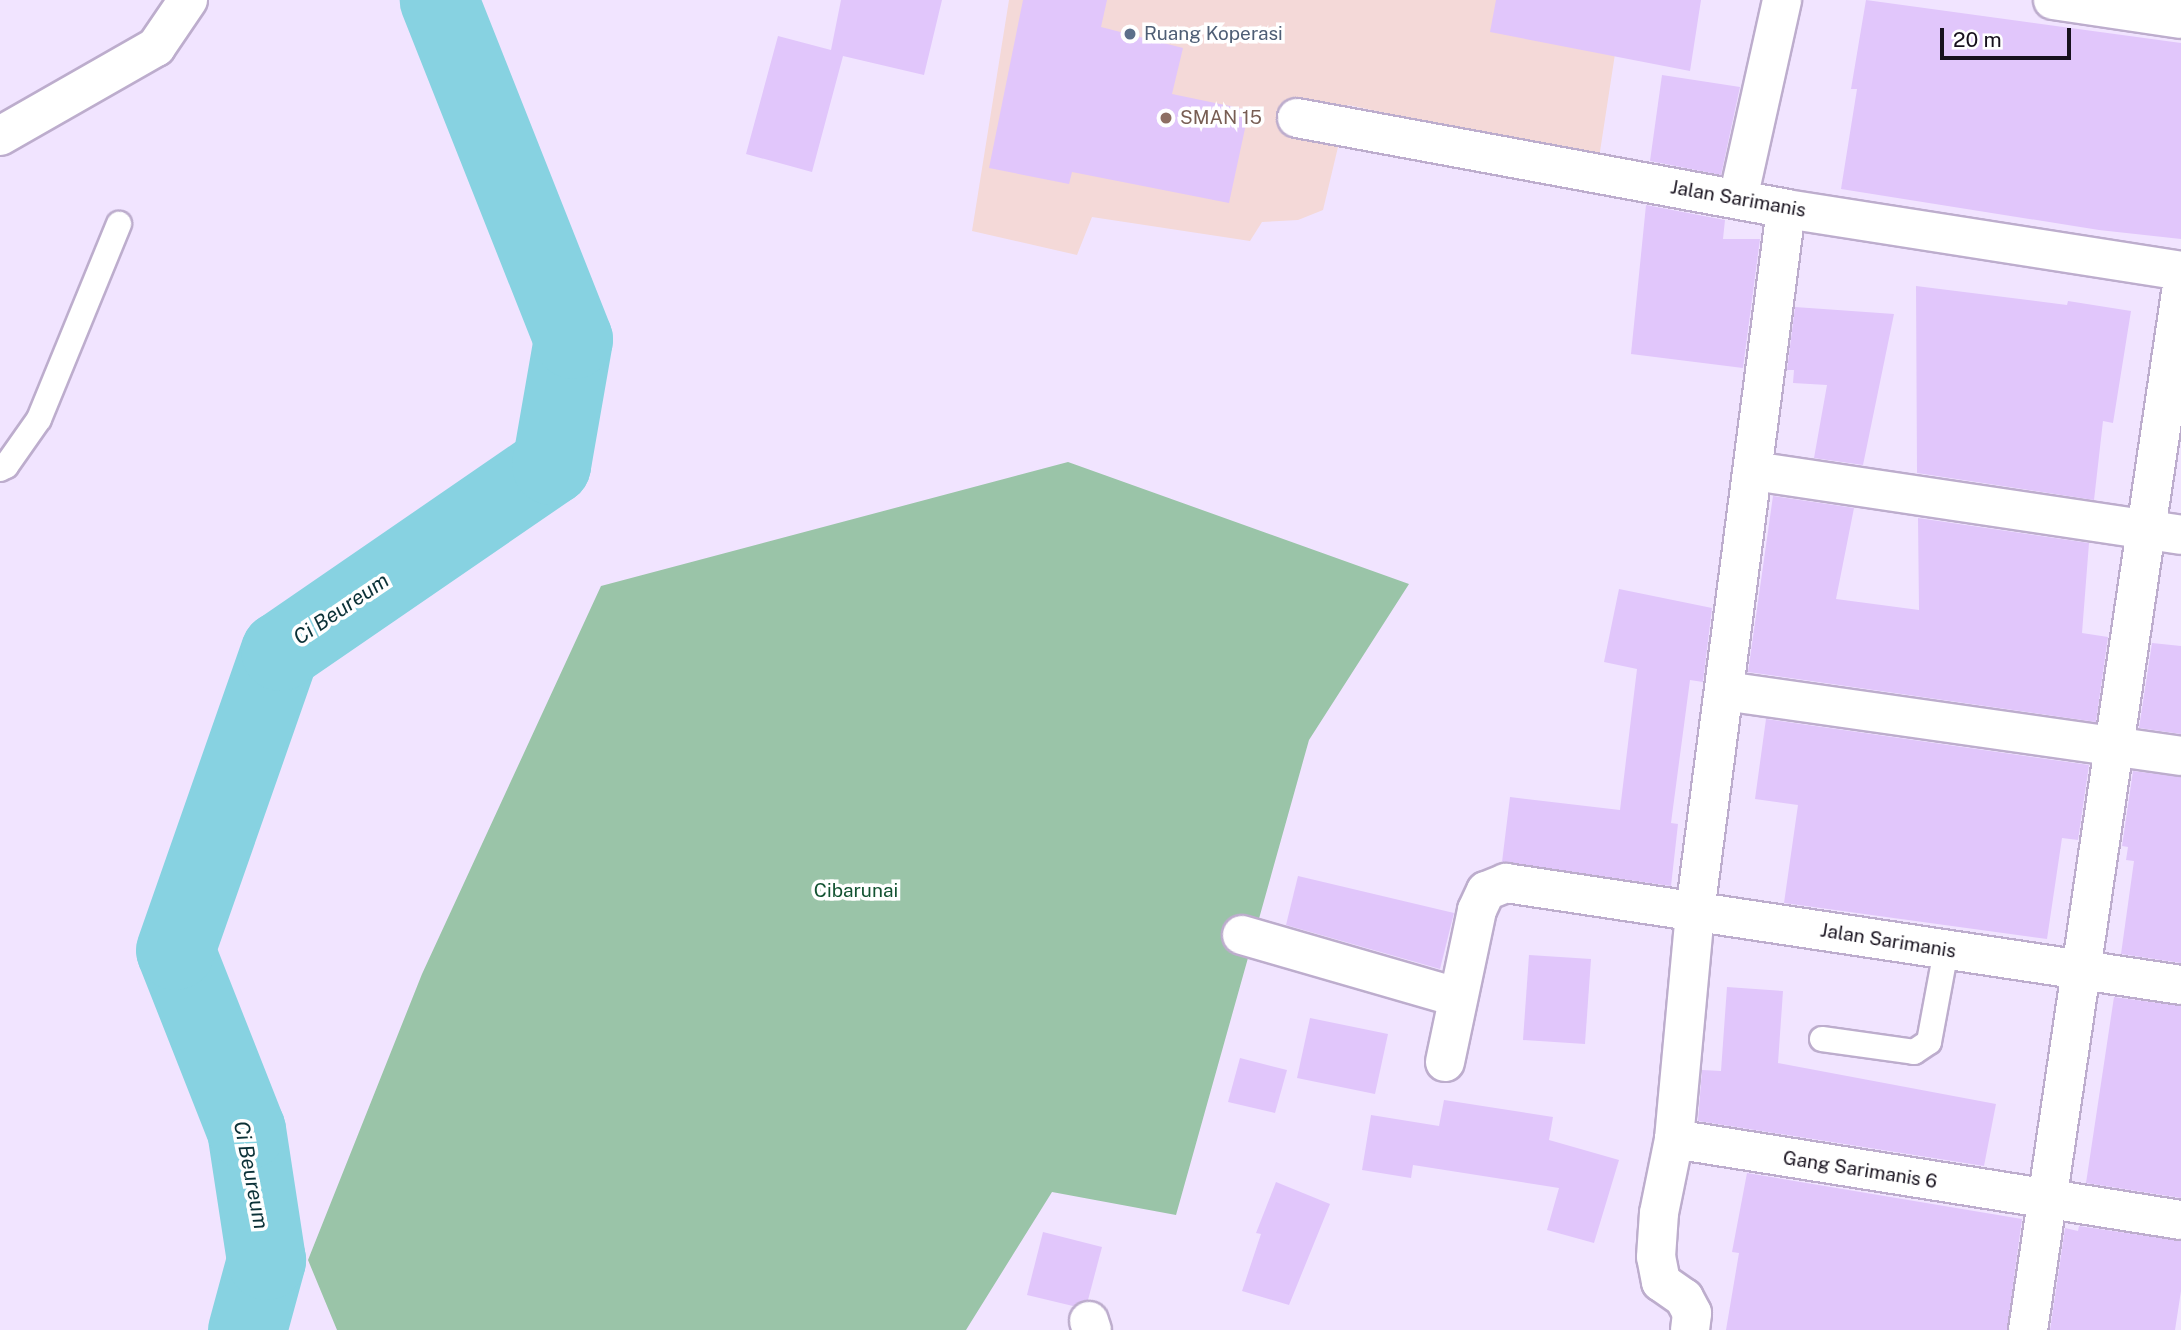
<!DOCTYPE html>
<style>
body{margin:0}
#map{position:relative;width:2181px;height:1330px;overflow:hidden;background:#f1e4ff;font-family:"Public Sans",sans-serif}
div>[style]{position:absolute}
.education>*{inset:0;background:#f4d9d8}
.green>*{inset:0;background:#9ac4a8}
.river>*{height:79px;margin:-39.5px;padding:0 39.5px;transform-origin:39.5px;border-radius:39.5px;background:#87d2e1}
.building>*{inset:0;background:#e1c6fb}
.roads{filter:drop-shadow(2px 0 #bdadcd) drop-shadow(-2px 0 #bdadcd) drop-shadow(0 2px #bdadcd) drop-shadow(0 -2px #bdadcd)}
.service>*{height:24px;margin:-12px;padding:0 12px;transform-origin:12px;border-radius:12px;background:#fff}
.minor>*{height:38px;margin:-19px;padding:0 19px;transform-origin:19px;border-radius:19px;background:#fff}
.dots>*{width:19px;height:19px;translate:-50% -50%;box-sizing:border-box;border:4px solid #fff;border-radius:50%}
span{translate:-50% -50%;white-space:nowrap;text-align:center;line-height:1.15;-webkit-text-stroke:7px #fff;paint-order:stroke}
.service-label{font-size:19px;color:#4e5e75}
.left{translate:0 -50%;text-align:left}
.education-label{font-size:19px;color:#785e54}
.street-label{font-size:19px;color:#17111d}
.park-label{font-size:19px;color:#135332}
.water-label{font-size:21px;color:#0b3137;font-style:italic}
.scale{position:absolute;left:1940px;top:28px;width:131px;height:32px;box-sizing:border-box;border:4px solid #17111d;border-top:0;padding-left:9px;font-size:21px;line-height:24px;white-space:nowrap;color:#17111d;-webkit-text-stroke:5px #fff;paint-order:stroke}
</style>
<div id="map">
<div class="education">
<i style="clip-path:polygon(1009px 0,1595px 0,1615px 54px,1599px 158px,1348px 105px,1323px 210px,1298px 220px,1262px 222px,1250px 241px,1092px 217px,1077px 255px,972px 231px)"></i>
</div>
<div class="green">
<i style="clip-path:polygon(1068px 462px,1409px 584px,1309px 740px,1176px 1215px,1052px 1192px,966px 1330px,337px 1330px,308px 1260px,422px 974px,601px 586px)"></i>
</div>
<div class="river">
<i style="left:247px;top:1330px;width:73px;rotate:-74.8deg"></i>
<i style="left:266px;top:1260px;width:132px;rotate:-98.7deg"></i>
<i style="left:246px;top:1130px;width:193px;rotate:-111.5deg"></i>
<i style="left:175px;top:950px;width:317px;rotate:-70.7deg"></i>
<i style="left:280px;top:651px;width:329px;rotate:-34.5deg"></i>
<i style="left:551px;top:465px;width:128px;rotate:-80.1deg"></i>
<i style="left:573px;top:339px;width:365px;rotate:-111.6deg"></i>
</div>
<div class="building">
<i style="clip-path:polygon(841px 0,942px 0,924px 75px,843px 56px,812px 172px,746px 154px,778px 36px,831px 50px)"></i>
<i style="clip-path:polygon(1023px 0,1107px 0,1101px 27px,1183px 48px,1172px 94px,1249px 110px,1229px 203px,1072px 172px,1069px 184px,989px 168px)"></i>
<i style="clip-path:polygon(1496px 0,1701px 0,1690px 71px,1490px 32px)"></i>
<i style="clip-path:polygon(1866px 0,2181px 43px,2181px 239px,2099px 230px,1841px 189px,1857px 89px,1851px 89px)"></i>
<i style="clip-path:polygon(1662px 75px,1740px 87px,1721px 175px,1650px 161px)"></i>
<i style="clip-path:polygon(1646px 205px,1725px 220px,1723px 239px,1760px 239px,1743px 368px,1631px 354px)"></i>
<i style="clip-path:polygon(1916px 286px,2067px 305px,2068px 301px,2131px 311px,2113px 423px,2103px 421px,2094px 500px,1917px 473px)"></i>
<i style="clip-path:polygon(1795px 307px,1894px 314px,1863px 465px,1814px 458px,1827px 385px,1793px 383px,1794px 370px,1787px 370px)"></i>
<i style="clip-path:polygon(1773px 496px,1854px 508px,1836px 599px,1919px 610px,1918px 518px,2089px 543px,2082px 633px,2108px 637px,2096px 722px,1748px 672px)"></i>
<i style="clip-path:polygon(1619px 589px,1712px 608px,1703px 682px,1690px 680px,1671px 823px,1678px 824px,1671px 886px,1502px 862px,1510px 797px,1620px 810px,1637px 669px,1604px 662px)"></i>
<i style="clip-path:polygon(2152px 643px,2181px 646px,2181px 734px,2139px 728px)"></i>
<i style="clip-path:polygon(1766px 719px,2089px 765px,2078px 840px,2062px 838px,2047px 939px,1784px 903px,1798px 805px,1755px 799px)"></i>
<i style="clip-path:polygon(2133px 771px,2181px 777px,2181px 963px,2121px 954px,2134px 861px,2126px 860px,2128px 847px,2122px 846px)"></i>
<i style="clip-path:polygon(1298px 876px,1454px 913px,1440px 969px,1286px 925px)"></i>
<i style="clip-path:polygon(1529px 955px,1591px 959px,1585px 1044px,1523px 1040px)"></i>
<i style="clip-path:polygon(1727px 987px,1783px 991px,1778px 1063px,1996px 1104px,1984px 1166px,1698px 1121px,1702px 1070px,1721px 1071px)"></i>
<i style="clip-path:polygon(2114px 997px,2181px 1006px,2181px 1198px,2086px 1183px)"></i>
<i style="clip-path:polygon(1310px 1018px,1388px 1034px,1375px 1094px,1297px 1078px)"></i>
<i style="clip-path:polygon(1240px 1058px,1287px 1070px,1275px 1113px,1228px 1102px)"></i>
<i style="clip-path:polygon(1444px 1100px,1553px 1117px,1549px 1140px,1619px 1160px,1594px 1243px,1547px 1230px,1559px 1188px,1413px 1165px,1411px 1178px,1362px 1170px,1371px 1115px,1439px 1126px)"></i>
<i style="clip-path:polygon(1747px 1173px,2022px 1219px,2007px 1330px,1726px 1330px,1739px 1253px,1732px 1252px)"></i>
<i style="clip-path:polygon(1276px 1182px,1330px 1204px,1289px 1305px,1242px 1291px,1261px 1234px,1256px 1233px)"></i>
<i style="clip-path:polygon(2079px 1226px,2181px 1241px,2181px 1291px,2175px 1330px,2050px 1330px,2065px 1228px,2078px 1231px)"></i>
<i style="clip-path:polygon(1043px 1232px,1102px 1247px,1088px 1300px,1073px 1306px,1027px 1295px)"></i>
</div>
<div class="roads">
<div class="service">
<i style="left:0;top:469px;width:7px;rotate:-27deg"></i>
<i style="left:6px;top:466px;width:57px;rotate:-54.9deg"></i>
<i style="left:39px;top:419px;width:211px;rotate:-67.7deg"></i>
<i style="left:1822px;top:1039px;width:93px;rotate:8deg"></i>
<i style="left:1914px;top:1052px;width:18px;rotate:-34deg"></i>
<i style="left:1929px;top:1042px;width:94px;rotate:-79.5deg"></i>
</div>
<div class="minor">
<i style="left:2053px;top:0;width:129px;rotate:8.4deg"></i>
<i style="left:1297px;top:118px;width:497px;rotate:10.5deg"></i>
<i style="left:1786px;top:209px;width:400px;rotate:8.9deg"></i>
<i style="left:0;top:136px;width:180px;rotate:-29.7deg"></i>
<i style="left:156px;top:47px;width:57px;rotate:-55.8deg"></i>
<i style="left:1738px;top:199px;width:204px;rotate:-77.5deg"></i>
<i style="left:1754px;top:471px;width:432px;rotate:8.5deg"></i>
<i style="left:1725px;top:691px;width:461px;rotate:8.1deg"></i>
<i style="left:1242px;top:935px;width:224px;rotate:16.1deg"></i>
<i style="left:1445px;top:1062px;width:155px;rotate:-78.1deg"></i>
<i style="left:1477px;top:910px;width:21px;rotate:-65deg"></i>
<i style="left:1486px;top:891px;width:22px;rotate:-22deg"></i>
<i style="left:1506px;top:883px;width:683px;rotate:8.59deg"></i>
<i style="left:1674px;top:1139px;width:513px;rotate:9.08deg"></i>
<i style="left:1089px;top:1321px;width:9px;rotate:72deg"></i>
<i style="left:1690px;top:1330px;width:17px;rotate:-83deg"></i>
<i style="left:1692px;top:1313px;width:17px;rotate:-118deg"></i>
<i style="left:1684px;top:1298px;width:28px;rotate:-145deg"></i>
<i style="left:1661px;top:1282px;width:25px;rotate:-101deg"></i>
<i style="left:1656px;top:1257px;width:44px;rotate:-86.1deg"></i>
<i style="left:1659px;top:1213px;width:76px;rotate:-78.5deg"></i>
<i style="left:1674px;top:1139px;width:228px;rotate:-84.7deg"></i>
<i style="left:1695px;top:912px;width:709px;rotate:-82.62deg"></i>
<i style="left:2028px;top:1330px;width:1048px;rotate:-81.61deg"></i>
</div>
</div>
<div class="dots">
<i style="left:1130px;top:34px;background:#5c6f8a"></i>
<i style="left:1166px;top:118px;background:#8d6e63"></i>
</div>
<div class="service-label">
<span class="left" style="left:1144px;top:34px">Ruang Koperasi</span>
</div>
<div class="education-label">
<span class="left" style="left:1180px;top:118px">SMAN 15</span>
</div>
<div class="street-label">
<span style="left:1738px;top:199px;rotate:10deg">Jalan Sarimanis</span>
<span style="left:1888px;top:941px;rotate:9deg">Jalan Sarimanis</span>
<span style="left:1860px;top:1170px;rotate:9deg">Gang Sarimanis 6</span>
</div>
<div class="park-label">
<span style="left:856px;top:891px">Cibarunai</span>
</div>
<div class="water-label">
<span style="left:341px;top:609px;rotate:-34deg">Ci Beureum</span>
<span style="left:251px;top:1175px;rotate:79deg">Ci Beureum</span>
</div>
<div class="scale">20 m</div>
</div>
